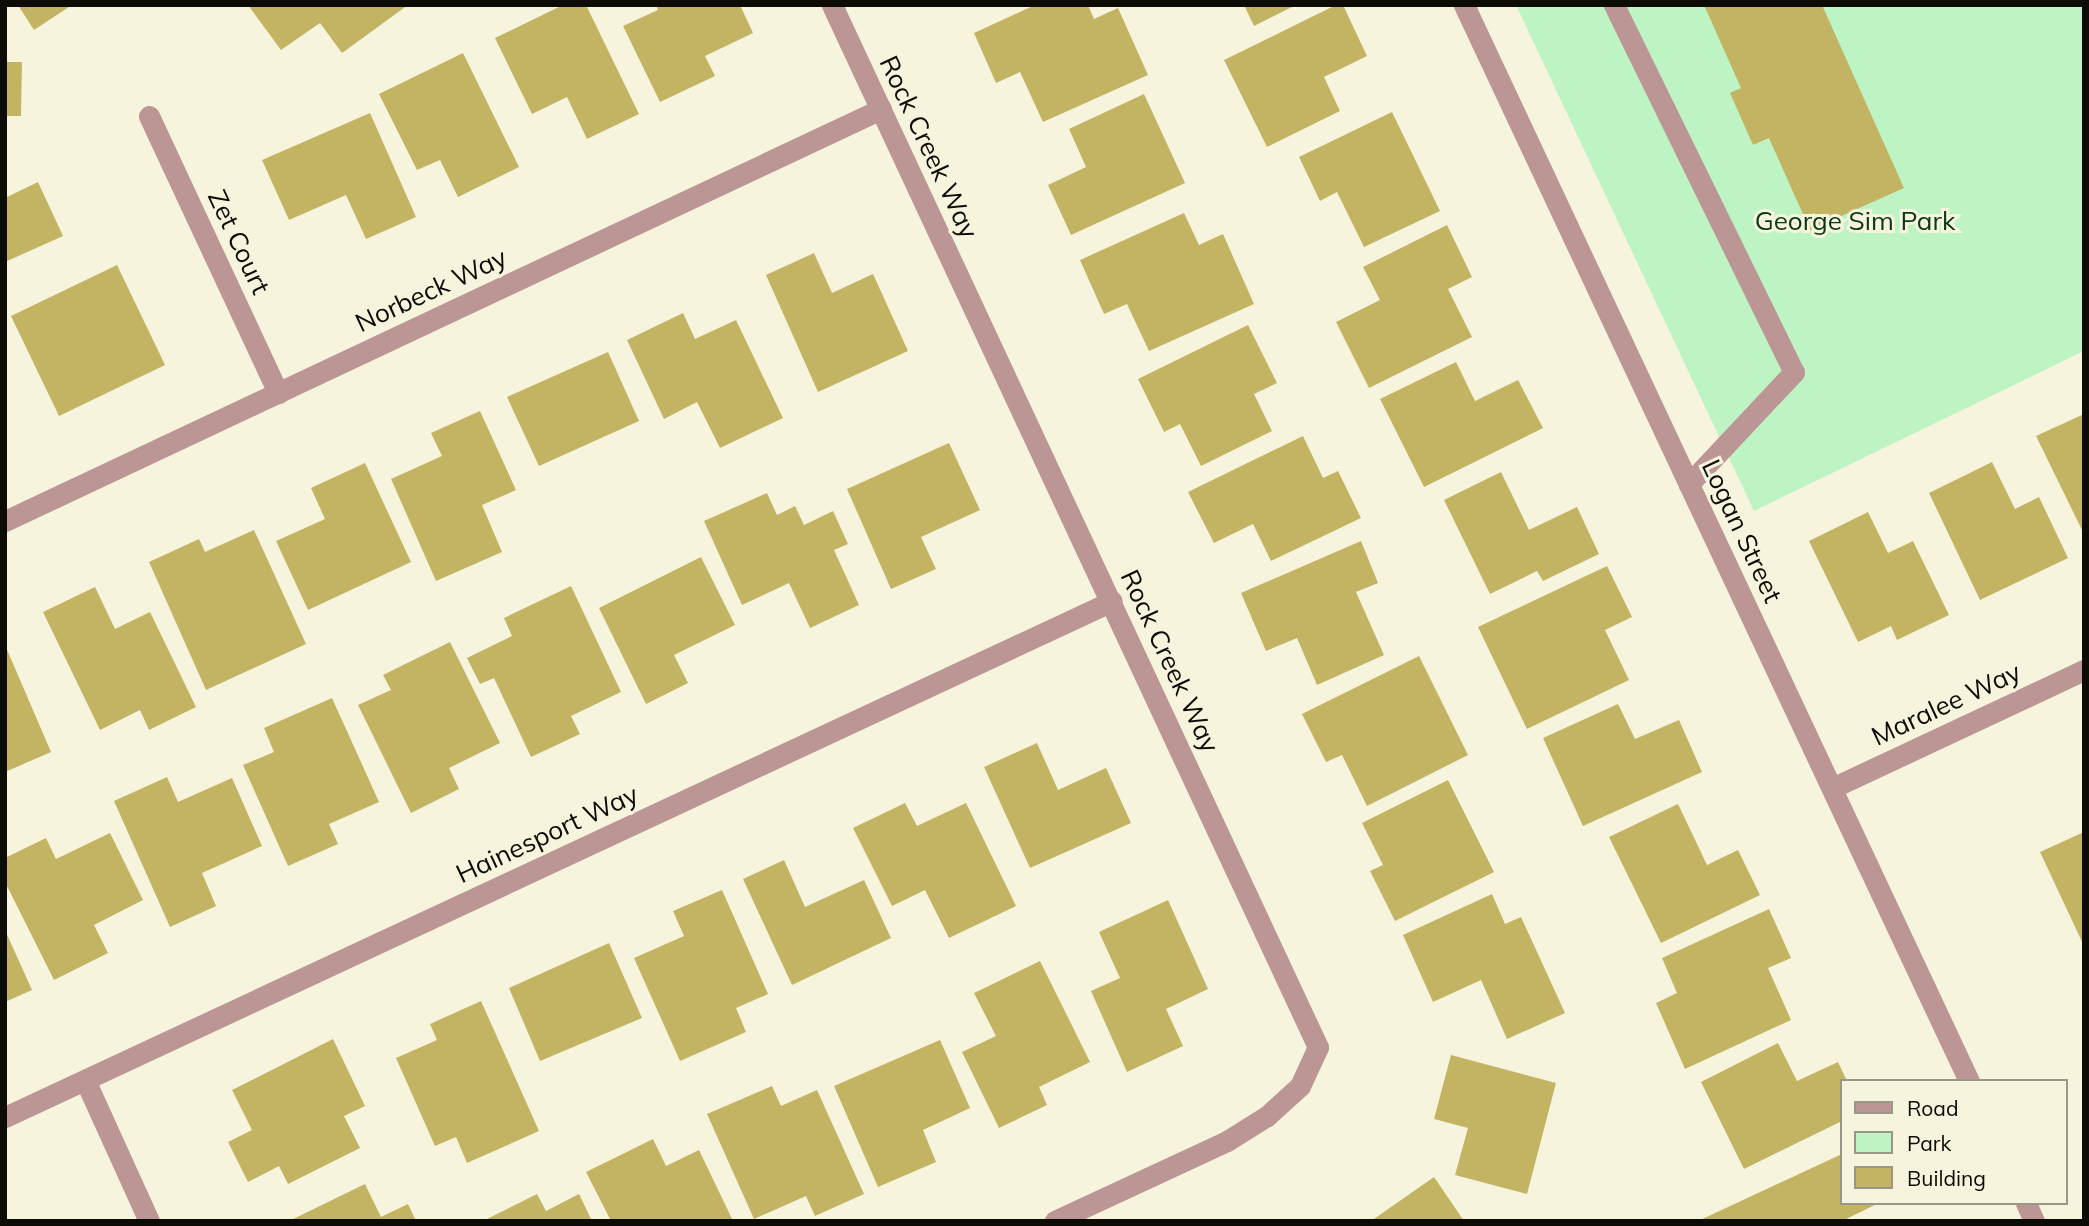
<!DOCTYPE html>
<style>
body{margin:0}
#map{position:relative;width:2089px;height:1226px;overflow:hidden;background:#f7f4dd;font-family:Mulish,sans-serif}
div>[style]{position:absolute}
.green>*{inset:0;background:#bef4c3}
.building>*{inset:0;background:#c3b464}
.minor>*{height:21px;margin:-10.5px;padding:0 10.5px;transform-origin:10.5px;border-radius:10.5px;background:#bc9695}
span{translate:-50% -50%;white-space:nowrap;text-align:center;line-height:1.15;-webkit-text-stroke:6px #f7f4dd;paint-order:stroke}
.street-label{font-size:26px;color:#0d0b05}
.park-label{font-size:26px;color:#093814}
.frame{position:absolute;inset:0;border:7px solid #0d0b05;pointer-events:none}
.legend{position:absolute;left:1840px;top:1079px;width:228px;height:126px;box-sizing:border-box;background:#f7f4dd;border:2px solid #999787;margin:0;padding:9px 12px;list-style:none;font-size:21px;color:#0d0b05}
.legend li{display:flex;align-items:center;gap:14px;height:35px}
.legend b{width:35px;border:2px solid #999787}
</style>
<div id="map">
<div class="green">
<i style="clip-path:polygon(1516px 5px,2084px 5px,2084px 351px,1754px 511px)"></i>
</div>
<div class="building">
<i style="clip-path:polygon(18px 5px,72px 5px,34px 30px)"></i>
<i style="clip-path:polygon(248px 5px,408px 5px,342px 53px,320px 23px,281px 50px)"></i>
<i style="clip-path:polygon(563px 5px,586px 5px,639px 114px,587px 139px,567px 97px,532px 114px,495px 38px)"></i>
<i style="clip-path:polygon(656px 5px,740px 5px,753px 33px,705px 56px,715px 76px,660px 102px,623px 26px,658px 10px)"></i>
<i style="clip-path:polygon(1035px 5px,1088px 5px,1094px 19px,1118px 8px,1148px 75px,1043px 122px,1020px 72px,996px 83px,974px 33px)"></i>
<i style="clip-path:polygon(1244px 5px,1296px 5px,1254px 26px)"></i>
<i style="clip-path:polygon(1336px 5px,1343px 5px,1367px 56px,1324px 77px,1340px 111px,1267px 147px,1224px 60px)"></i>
<i style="clip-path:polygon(1704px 5px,1822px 5px,1904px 188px,1810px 230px,1769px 138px,1753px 145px,1730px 93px,1741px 88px)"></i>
<i style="clip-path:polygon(463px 53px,519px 167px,458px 197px,440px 160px,417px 170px,379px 94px)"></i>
<i style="clip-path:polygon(5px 62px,22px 62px,21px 116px,5px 116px)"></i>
<i style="clip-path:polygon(1144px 94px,1185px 183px,1071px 235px,1048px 185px,1086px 167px,1069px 129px)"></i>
<i style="clip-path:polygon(1392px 112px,1440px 211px,1364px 247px,1337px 192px,1320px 201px,1299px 157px)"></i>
<i style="clip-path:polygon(370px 113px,416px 217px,366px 239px,346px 195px,289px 220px,262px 160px)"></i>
<i style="clip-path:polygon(38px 182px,63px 236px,5px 262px,5px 198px)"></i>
<i style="clip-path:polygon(1184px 213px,1199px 245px,1223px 234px,1254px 304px,1149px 351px,1127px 304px,1104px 314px,1080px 260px)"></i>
<i style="clip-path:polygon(1447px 225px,1472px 277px,1448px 289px,1472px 337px,1369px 388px,1336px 322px,1380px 300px,1363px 267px)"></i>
<i style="clip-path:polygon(814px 253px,832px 293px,873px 274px,908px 351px,818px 392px,766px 275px)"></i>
<i style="clip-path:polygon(117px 265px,165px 365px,59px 416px,11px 316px)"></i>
<i style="clip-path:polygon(683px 313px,695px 339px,736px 320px,783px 418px,720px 448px,697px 402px,664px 419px,627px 340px)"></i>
<i style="clip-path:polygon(1248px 325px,1277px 383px,1254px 394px,1272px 431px,1201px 466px,1180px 424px,1164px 432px,1138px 379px)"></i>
<i style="clip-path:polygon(608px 352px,639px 421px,539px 466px,507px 397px)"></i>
<i style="clip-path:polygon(1456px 362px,1475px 401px,1518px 380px,1543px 428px,1424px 487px,1380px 399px)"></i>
<i style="clip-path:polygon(480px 411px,516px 490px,482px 505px,502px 552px,436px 581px,391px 479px,442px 456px,431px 433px)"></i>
<i style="clip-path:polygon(2084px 414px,2084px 529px,2082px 530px,2036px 436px)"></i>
<i style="clip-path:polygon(1303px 436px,1323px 478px,1338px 471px,1361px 518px,1271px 561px,1253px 524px,1214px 543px,1188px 492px)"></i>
<i style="clip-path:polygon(949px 443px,980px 510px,921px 537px,936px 569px,891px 589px,847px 489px)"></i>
<i style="clip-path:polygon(1992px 462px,2015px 509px,2039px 497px,2068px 558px,1980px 600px,1929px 493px)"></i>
<i style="clip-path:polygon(365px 463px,411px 562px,308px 610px,276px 541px,325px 519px,311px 488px)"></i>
<i style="clip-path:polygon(1501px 472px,1529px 530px,1577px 507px,1599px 554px,1543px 581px,1537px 571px,1490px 594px,1444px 500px)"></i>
<i style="clip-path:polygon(767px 493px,777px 515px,795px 506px,804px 525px,833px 511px,848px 544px,834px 550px,859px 605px,810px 628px,789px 583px,742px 605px,704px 521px)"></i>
<i style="clip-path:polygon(1868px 512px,1888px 553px,1913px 541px,1949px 615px,1897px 640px,1891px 626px,1858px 642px,1809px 541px)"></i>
<i style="clip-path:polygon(254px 530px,306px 644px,206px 690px,149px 562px,199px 539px,205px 552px)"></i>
<i style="clip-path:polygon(1361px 541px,1378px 583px,1356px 592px,1384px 655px,1317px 685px,1297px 638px,1266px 651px,1241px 593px)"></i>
<i style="clip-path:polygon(701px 557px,735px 625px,674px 655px,688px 683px,646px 704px,599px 608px)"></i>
<i style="clip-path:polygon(1607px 566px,1632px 617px,1605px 630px,1629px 680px,1527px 729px,1478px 627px)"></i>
<i style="clip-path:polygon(571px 586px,621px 692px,571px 716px,580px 734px,531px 757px,494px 678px,480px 684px,467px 658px,512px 636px,504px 618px)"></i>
<i style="clip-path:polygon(95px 587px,115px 629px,150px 612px,196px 707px,149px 730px,140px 710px,100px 730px,43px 612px)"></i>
<i style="clip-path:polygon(450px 642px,500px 743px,449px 768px,459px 789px,411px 813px,358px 705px,391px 690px,383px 675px)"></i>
<i style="clip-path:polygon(5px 645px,51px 752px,5px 772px)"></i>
<i style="clip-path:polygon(1419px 656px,1468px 755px,1367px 806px,1342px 755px,1326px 762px,1302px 714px)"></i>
<i style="clip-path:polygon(332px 698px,379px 802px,329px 824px,338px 844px,288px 866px,243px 765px,274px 752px,264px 728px)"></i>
<i style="clip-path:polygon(1618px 704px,1635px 739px,1679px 720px,1702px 772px,1583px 826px,1543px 738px)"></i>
<i style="clip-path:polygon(1037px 743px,1058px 790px,1106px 768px,1131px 823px,1030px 868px,984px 767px)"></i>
<i style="clip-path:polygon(167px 777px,178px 802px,232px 778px,262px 846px,202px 873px,216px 906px,170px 927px,114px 801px)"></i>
<i style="clip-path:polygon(1448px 780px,1494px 872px,1395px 921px,1370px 871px,1383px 865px,1362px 823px)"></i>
<i style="clip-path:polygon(905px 803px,917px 826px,966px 803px,1016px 906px,949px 938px,925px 890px,892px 906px,853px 828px)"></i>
<i style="clip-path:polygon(1678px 804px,1707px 865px,1738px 850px,1760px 895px,1661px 943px,1609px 837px)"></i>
<i style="clip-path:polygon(2084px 832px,2084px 946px,2040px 852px)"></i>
<i style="clip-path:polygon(110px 833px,143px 900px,94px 925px,108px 953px,54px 980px,5px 882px,5px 858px,46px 838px,56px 859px)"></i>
<i style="clip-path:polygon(784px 860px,805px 907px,864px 880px,891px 938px,792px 985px,743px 879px)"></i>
<i style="clip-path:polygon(722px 890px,768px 994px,736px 1008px,746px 1032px,680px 1061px,634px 958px,684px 936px,673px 911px)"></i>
<i style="clip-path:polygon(1492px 894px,1505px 924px,1521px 917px,1565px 1013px,1507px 1039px,1481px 980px,1433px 1002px,1403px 935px)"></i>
<i style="clip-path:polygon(1168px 900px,1208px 989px,1166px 1009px,1183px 1046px,1127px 1072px,1091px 991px,1120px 978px,1099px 932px)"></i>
<i style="clip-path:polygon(1769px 909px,1791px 958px,1768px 968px,1791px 1020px,1685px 1069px,1656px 1003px,1677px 993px,1662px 958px)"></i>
<i style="clip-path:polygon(5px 930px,32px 990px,5px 1002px)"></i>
<i style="clip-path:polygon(609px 943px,642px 1018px,540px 1061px,509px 988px)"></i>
<i style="clip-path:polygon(1040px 961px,1090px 1062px,1039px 1087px,1047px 1105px,999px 1128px,962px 1052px,996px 1036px,974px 993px)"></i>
<i style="clip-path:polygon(481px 1001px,539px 1131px,467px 1163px,456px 1137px,435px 1146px,396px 1058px,437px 1040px,430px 1024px)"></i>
<i style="clip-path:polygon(333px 1039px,365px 1106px,344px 1116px,360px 1148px,288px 1184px,279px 1166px,248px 1182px,228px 1142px,252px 1130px,232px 1090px)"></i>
<i style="clip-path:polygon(940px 1040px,970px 1108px,923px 1130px,936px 1162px,878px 1187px,834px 1086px)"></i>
<i style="clip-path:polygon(1778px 1043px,1797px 1081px,1838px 1062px,1847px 1081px,1842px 1081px,1842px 1121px,1744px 1169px,1701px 1082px)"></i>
<i style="clip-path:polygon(1451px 1055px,1556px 1083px,1527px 1194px,1455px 1175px,1468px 1128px,1434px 1119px)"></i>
<i style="clip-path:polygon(772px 1086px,781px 1106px,817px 1090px,864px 1194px,815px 1216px,806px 1196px,754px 1219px,707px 1114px)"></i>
<i style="clip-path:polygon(653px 1139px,666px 1166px,699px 1150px,733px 1221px,611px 1221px,586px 1172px)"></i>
<i style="clip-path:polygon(1842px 1154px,1842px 1203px,1879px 1203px,1842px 1221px,1698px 1221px)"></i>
<i style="clip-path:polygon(1434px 1177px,1464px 1221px,1371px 1221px)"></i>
<i style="clip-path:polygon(365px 1184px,381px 1217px,408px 1204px,416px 1221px,289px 1221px)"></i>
<i style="clip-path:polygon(537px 1194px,546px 1211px,579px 1194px,592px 1221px,483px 1221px)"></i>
</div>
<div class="minor">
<i style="left:832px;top:5px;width:1150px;rotate:65deg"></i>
<i style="left:1318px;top:1047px;width:43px;rotate:114.8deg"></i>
<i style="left:1300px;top:1086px;width:45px;rotate:137.7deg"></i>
<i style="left:1267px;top:1116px;width:47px;rotate:148deg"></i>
<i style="left:1227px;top:1141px;width:190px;rotate:155.1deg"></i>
<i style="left:1464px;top:5px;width:1189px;rotate:64.86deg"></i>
<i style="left:1614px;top:5px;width:409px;rotate:63.9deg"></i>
<i style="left:1794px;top:372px;width:154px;rotate:133.2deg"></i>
<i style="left:149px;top:116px;width:306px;rotate:65deg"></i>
<i style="left:5px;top:521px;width:968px;rotate:-25.19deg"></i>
<i style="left:1832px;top:788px;width:278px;rotate:-25.1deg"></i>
<i style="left:85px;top:1080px;width:155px;rotate:65.6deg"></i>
<i style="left:5px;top:1117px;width:1221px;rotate:-24.99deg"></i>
<i style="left:2026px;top:1203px;width:20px;rotate:66deg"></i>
</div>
<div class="street-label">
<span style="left:929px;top:147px;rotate:65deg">Rock Creek Way</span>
<span style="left:239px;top:242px;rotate:65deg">Zet Court</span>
<span style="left:431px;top:290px;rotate:-25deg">Norbeck Way</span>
<span style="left:1742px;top:531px;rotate:65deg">Logan Street</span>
<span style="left:1170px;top:661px;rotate:65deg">Rock Creek Way</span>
<span style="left:1946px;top:704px;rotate:-25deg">Maralee Way</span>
<span style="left:547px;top:834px;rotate:-25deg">Hainesport Way</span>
</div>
<div class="park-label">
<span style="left:1855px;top:221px">George Sim Park</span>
</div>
<div class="frame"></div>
<ul class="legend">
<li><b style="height:9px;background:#bc9695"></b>Road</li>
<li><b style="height:19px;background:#bef4c3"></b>Park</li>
<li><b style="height:19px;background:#c3b464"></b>Building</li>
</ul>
</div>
